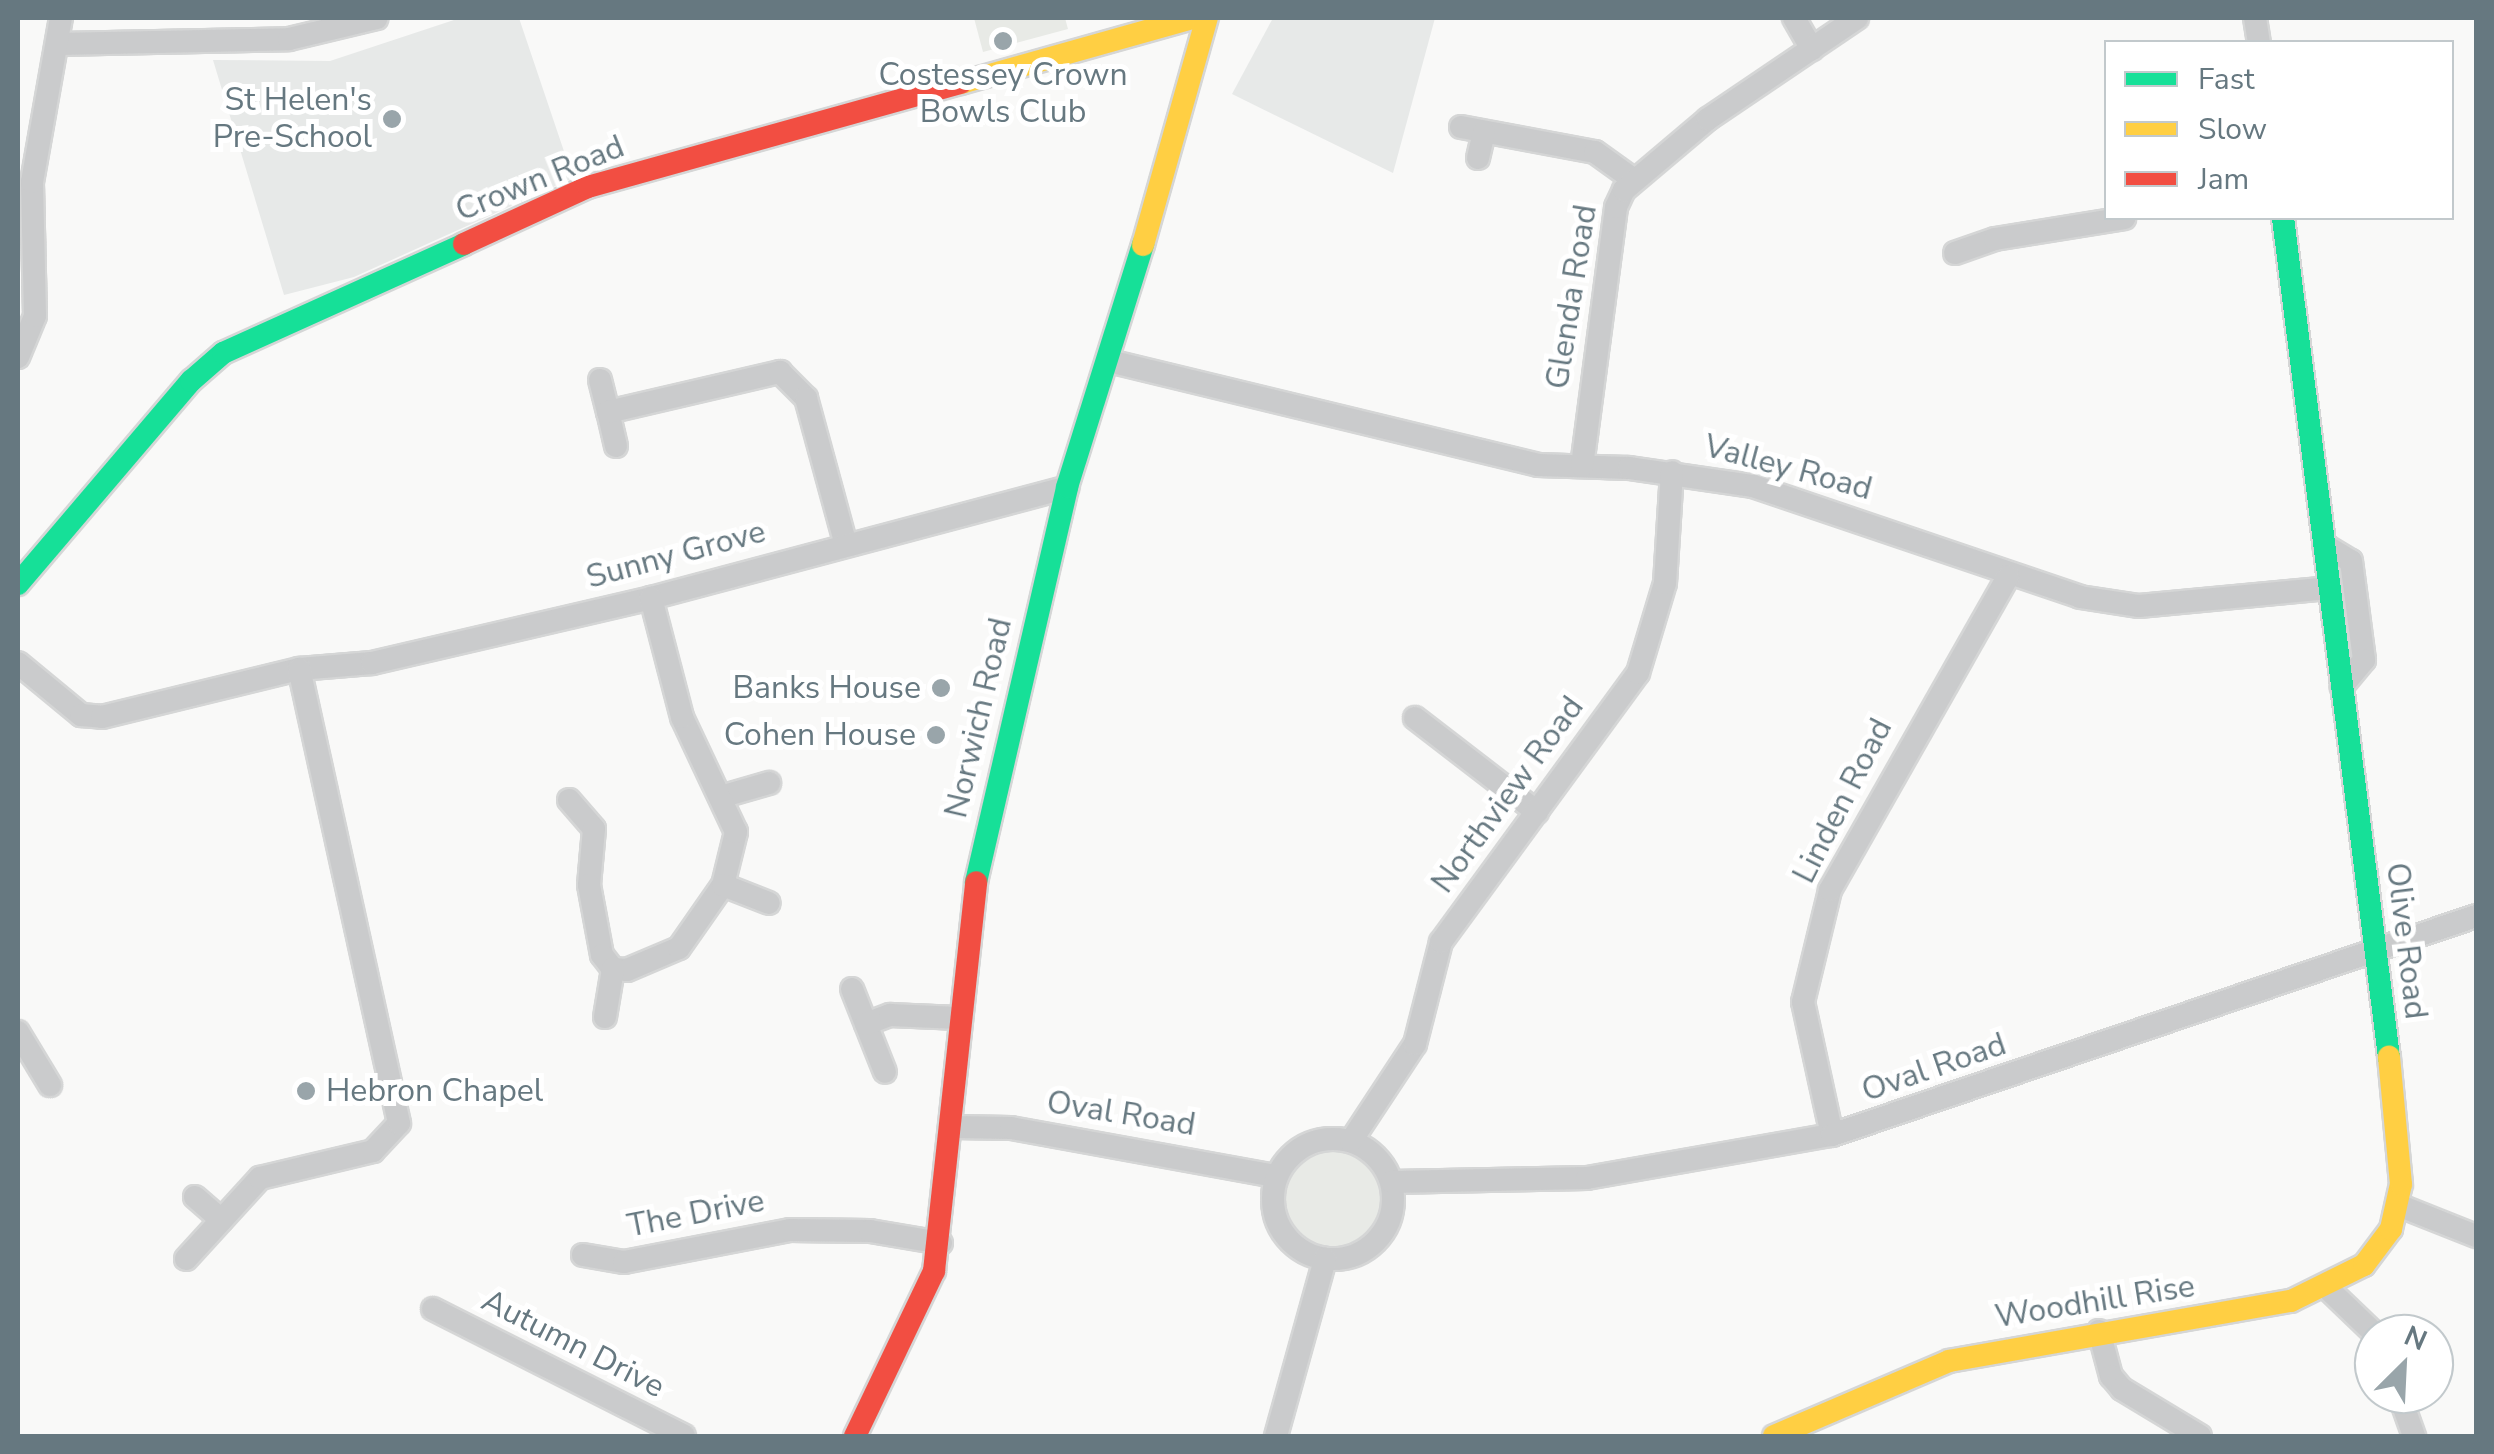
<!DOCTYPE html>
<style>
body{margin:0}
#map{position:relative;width:2494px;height:1454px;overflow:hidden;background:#f9f9f8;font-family:"Nunito Sans",sans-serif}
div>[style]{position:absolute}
.built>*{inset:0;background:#e7e9e8}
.green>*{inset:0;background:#e8eae6}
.round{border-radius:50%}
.roads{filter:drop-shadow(2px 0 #d5d6d6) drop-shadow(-2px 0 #d5d6d6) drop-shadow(0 2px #d5d6d6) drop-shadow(0 -2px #d5d6d6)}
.street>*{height:22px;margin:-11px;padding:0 11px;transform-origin:11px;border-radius:11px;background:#cacbcc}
.street>.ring{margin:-11px;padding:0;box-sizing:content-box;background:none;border:22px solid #cacbcc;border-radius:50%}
.fast>*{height:22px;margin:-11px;padding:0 11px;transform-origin:11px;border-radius:11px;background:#16e098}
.slow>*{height:22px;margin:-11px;padding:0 11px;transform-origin:11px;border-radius:11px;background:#ffcf43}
.jam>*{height:22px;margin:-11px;padding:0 11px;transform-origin:11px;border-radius:11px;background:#f24e42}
.dots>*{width:28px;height:28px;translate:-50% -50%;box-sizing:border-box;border:5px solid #fff;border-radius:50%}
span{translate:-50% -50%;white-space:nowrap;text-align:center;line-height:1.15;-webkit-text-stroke:10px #fff;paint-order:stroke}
.poi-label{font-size:32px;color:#667880}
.right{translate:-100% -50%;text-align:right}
.left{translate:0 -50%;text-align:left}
.street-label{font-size:32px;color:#667880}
.frame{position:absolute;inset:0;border:20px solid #667880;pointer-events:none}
.legend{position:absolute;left:2104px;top:40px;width:350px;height:180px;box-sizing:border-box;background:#fff;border:2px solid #c2c9cc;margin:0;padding:12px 18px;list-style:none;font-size:30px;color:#667880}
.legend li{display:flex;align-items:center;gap:20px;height:50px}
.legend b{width:50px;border:2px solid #c2c9cc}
.north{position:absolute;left:2354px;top:1314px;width:100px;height:100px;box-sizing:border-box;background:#fff;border:2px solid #c2c9cc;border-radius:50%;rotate:24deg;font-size:28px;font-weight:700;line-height:40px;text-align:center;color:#667880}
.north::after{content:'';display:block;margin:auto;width:35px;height:45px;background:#99a5aa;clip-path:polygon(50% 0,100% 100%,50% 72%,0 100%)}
</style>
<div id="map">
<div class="built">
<i style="clip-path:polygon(460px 18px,519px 18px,573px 178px,354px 277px,284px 295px,213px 60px,330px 61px)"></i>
<i style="clip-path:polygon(1273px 18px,1435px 18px,1393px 173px,1232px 94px)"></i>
</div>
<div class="green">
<i style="clip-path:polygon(974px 18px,1065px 18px,1068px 29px,983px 52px)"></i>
<i class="round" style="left:1282px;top:1148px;width:102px;height:102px"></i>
</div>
<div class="roads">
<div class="street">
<i style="left:1794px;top:18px;width:36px;rotate:60deg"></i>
<i style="left:2255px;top:18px;width:24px;rotate:81deg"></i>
<i style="left:58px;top:44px;width:231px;rotate:-1.2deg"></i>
<i style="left:289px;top:39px;width:90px;rotate:-13.4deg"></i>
<i style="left:1461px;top:127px;width:136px;rotate:10.6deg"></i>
<i style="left:1595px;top:152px;width:48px;rotate:35.7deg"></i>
<i style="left:1478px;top:158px;width:26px;rotate:-77deg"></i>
<i style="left:1955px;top:253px;width:42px;rotate:-19.3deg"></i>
<i style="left:1995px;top:239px;width:131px;rotate:-9.2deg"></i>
<i style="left:18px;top:357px;width:44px;rotate:-67.5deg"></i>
<i style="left:35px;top:316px;width:134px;rotate:-91.3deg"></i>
<i style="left:32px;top:182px;width:167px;rotate:-80deg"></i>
<i style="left:1109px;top:361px;width:441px;rotate:13.6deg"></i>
<i style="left:1538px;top:465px;width:91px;rotate:1.9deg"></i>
<i style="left:1629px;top:468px;width:125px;rotate:8.3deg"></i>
<i style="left:1753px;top:486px;width:345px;rotate:18.7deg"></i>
<i style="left:2080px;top:597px;width:60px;rotate:8.7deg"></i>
<i style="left:2139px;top:606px;width:190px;rotate:-5.4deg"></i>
<i style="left:600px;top:380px;width:33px;rotate:76deg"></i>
<i style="left:616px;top:446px;width:35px;rotate:-103deg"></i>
<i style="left:608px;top:412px;width:177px;rotate:-13.1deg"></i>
<i style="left:780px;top:372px;width:37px;rotate:45deg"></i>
<i style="left:806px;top:398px;width:149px;rotate:74.8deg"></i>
<i style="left:1582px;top:466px;width:261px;rotate:-82.5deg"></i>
<i style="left:1616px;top:207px;width:19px;rotate:-65deg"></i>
<i style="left:1624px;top:190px;width:110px;rotate:-40.2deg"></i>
<i style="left:1708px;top:119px;width:180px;rotate:-34.1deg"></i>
<i style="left:2324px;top:545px;width:31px;rotate:31deg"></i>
<i style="left:2351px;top:561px;width:100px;rotate:82.5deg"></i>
<i style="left:2364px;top:660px;width:35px;rotate:130deg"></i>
<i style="left:18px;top:663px;width:82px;rotate:39.5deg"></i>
<i style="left:81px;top:715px;width:21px;rotate:5deg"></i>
<i style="left:102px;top:717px;width:203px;rotate:-13.7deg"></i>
<i style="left:299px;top:669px;width:73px;rotate:-4.7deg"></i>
<i style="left:372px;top:663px;width:286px;rotate:-13.1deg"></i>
<i style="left:651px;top:598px;width:431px;rotate:-14.9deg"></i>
<i style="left:1415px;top:718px;width:154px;rotate:37.6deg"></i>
<i style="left:724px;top:796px;width:47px;rotate:-16.1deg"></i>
<i style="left:569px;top:800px;width:38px;rotate:49deg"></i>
<i style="left:594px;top:829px;width:56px;rotate:95.1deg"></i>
<i style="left:589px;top:885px;width:71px;rotate:79.5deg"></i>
<i style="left:602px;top:955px;width:18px;rotate:52deg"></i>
<i style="left:613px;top:969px;width:14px;rotate:4deg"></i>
<i style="left:627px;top:970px;width:56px;rotate:-22.9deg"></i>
<i style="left:679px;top:948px;width:77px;rotate:-55.1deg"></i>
<i style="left:723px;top:885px;width:55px;rotate:-76.2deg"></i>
<i style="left:736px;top:832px;width:127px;rotate:-115.2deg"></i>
<i style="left:682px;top:717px;width:123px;rotate:-104.6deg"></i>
<i style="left:723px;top:885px;width:49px;rotate:21.4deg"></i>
<i style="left:852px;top:989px;width:89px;rotate:68.3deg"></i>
<i style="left:605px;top:1017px;width:49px;rotate:-80.5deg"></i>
<i style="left:866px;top:1024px;width:26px;rotate:-21deg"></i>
<i style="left:890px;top:1015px;width:69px;rotate:2.5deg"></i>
<i style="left:18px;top:1032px;width:62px;rotate:58.9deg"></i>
<i style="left:954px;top:1127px;width:57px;rotate:1deg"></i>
<i style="left:1011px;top:1128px;width:269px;rotate:10.3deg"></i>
<i style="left:1832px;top:1135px;width:136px;rotate:-102.3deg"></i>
<i style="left:1803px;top:1002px;width:115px;rotate:-76.4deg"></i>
<i style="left:1830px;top:890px;width:360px;rotate:-60.4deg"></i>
<i class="ring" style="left:1273px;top:1139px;width:98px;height:98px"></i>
<i style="left:1351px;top:1141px;width:116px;rotate:-56.6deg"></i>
<i style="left:1415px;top:1044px;width:105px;rotate:-75.7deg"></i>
<i style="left:1441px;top:942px;width:333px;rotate:-53.8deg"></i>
<i style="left:1638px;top:673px;width:94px;rotate:-73.3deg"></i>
<i style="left:1665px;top:583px;width:111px;rotate:-86.4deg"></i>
<i style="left:1392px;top:1182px;width:195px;rotate:-1.2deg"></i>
<i style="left:1587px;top:1178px;width:249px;rotate:-10deg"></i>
<i style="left:1832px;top:1135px;width:680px;rotate:-18.78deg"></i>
<i style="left:195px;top:1197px;width:35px;rotate:41deg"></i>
<i style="left:2398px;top:1205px;width:84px;rotate:21.7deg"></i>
<i style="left:583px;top:1255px;width:42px;rotate:9.7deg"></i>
<i style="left:624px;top:1262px;width:169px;rotate:-10.9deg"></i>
<i style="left:790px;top:1230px;width:80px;rotate:0.7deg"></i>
<i style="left:870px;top:1231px;width:72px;rotate:9.6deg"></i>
<i style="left:186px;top:1259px;width:110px;rotate:-47.6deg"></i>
<i style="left:260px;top:1178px;width:116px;rotate:-13.4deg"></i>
<i style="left:373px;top:1151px;width:38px;rotate:-47deg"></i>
<i style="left:399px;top:1123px;width:465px;rotate:-102.4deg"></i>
<i style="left:2327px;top:1288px;width:66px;rotate:43.8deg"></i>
<i style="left:433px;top:1309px;width:281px;rotate:26.8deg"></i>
<i style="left:2099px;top:1331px;width:47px;rotate:75.1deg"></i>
<i style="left:2111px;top:1376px;width:17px;rotate:50deg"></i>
<i style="left:2122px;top:1389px;width:91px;rotate:31.1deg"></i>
<i style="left:2399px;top:1394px;width:45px;rotate:70.3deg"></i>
<i style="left:1276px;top:1436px;width:184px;rotate:-74.5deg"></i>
</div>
<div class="fast">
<i style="left:2283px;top:218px;width:846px;rotate:82.8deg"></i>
<i style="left:18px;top:584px;width:267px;rotate:-49.6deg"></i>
<i style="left:191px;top:381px;width:43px;rotate:-41.2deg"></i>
<i style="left:223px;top:353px;width:265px;rotate:-24.3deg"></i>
<i style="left:976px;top:882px;width:405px;rotate:-77deg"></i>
<i style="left:1067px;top:487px;width:254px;rotate:-72.6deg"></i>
</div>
<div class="slow">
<i style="left:961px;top:83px;width:241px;rotate:-15.7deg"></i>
<i style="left:1143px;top:245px;width:236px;rotate:-74.3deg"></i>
<i style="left:1774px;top:1436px;width:190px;rotate:-23.2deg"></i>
<i style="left:1949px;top:1361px;width:347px;rotate:-10deg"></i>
<i style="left:2291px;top:1301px;width:81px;rotate:-26.3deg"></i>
<i style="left:2364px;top:1265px;width:45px;rotate:-53.1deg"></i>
<i style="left:2391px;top:1229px;width:46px;rotate:-77.5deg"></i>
<i style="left:2401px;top:1184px;width:128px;rotate:-95.4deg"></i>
</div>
<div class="jam">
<i style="left:464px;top:244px;width:136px;rotate:-24.7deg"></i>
<i style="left:588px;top:187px;width:387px;rotate:-15.6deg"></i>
<i style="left:855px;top:1436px;width:183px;rotate:-64.4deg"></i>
<i style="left:934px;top:1271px;width:391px;rotate:-83.8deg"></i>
</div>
</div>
<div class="dots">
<i style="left:1003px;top:41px;background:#99a5aa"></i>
<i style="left:392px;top:119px;background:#99a5aa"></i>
<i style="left:941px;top:688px;background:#99a5aa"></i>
<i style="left:936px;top:735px;background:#99a5aa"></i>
<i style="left:306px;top:1091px;background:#99a5aa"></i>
</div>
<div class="poi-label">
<span style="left:1003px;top:94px">Costessey Crown<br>Bowls Club</span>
<span class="right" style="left:372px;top:119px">St Helen's<br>Pre-School</span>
<span class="right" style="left:921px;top:688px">Banks House</span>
<span class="right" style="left:916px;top:735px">Cohen House</span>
<span class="left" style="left:326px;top:1091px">Hebron Chapel</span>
</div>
<div class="street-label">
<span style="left:540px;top:179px;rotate:-22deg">Crown Road</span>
<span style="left:1572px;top:297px;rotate:-81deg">Glenda Road</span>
<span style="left:1788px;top:468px;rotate:15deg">Valley Road</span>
<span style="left:676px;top:555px;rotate:-15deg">Sunny Grove</span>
<span style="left:979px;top:718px;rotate:-77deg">Norwich Road</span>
<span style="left:1508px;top:795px;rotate:-54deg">Northview Road</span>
<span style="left:1843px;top:801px;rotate:-63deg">Linden Road</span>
<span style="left:2406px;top:941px;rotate:83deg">Olive Road</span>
<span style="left:1934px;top:1068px;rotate:-19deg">Oval Road</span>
<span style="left:1121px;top:1114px;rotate:9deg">Oval Road</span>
<span style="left:696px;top:1214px;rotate:-11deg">The Drive</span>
<span style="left:2095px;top:1302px;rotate:-9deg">Woodhill Rise</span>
<span style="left:573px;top:1344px;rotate:27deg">Autumn Drive</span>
</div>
<div class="frame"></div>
<ul class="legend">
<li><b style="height:12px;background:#16e098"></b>Fast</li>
<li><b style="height:12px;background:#ffcf43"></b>Slow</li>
<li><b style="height:12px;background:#f24e42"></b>Jam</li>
</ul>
<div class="north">N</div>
</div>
